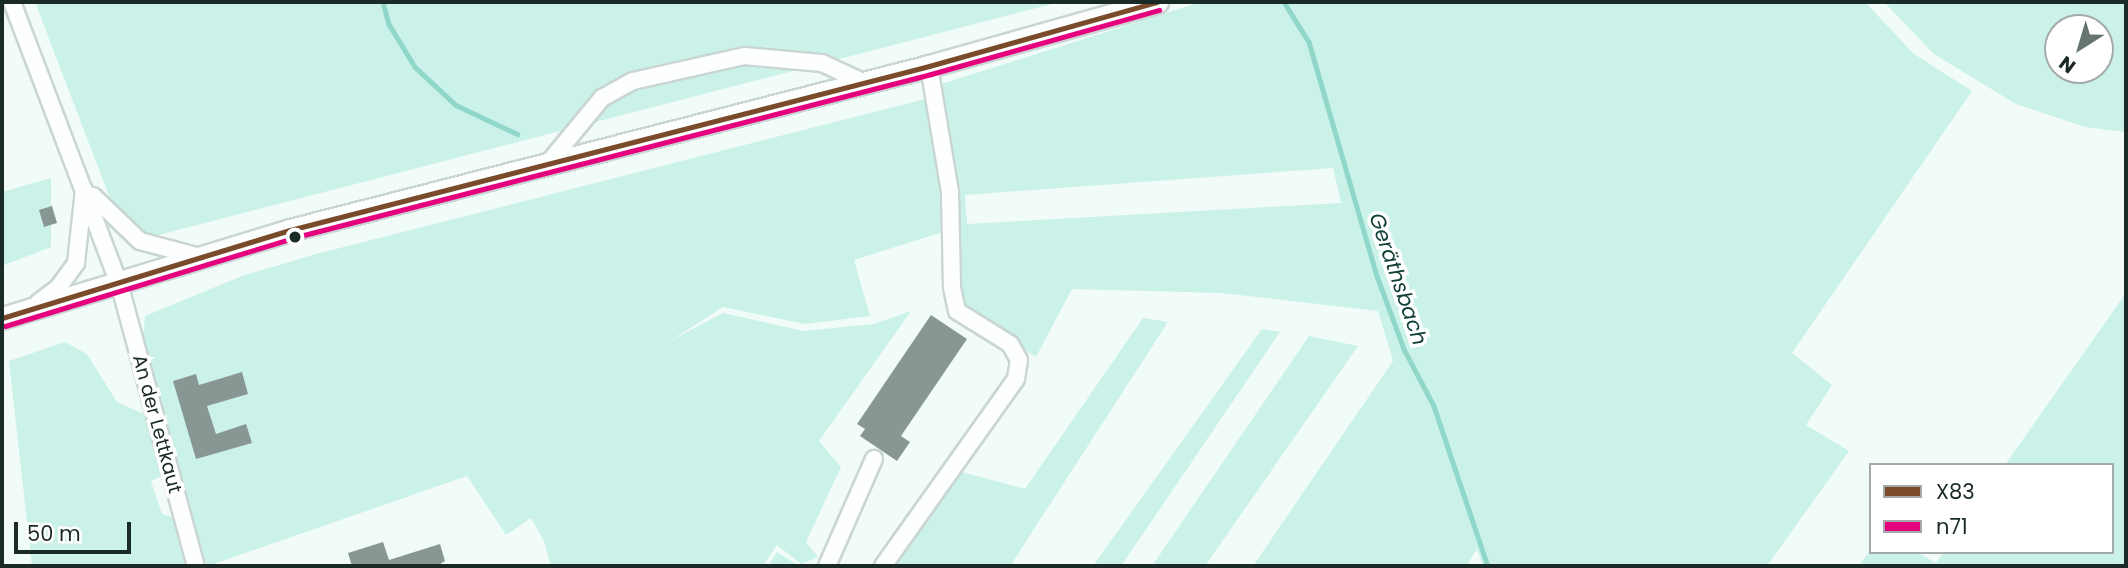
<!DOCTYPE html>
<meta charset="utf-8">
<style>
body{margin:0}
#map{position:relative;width:2128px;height:568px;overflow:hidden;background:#f1fbf8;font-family:Poppins,sans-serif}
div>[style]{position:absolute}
.green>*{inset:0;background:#cbf2e9}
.stream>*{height:4.5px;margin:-2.25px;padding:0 2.25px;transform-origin:2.25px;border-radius:2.25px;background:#90d7ca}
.building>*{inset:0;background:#899794}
.roads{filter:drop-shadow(2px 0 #c9d6d3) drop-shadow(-2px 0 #c9d6d3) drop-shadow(0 2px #c9d6d3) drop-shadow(0 -2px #c9d6d3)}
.minor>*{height:16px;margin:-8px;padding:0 8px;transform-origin:8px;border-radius:8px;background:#fdfefe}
.major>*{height:21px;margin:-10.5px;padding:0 10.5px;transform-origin:10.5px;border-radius:10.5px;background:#fdfefe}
.bus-1>*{height:5px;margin:-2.5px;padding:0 2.5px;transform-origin:2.5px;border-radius:2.5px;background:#7a4b2a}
.bus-2>*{height:5px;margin:-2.5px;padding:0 2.5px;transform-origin:2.5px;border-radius:2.5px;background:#e5007d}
.dots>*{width:19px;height:19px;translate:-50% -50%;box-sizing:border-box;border:4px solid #fff;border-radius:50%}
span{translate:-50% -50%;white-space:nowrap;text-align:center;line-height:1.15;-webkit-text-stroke:7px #fff;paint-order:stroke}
.street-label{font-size:19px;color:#1a2b27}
.water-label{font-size:21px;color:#134139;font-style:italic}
.frame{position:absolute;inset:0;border:4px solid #1a2b27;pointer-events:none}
.legend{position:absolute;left:1869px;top:463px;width:245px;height:91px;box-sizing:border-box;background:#fff;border:2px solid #a3aaa9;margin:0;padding:9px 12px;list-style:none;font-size:21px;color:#1a2b27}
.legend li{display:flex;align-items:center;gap:14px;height:35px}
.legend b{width:35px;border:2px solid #a3aaa9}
.north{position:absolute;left:2044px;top:14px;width:70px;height:70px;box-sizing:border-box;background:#fff;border:2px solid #a3aaa9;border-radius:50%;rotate:217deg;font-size:19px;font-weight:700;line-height:28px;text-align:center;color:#1a2b27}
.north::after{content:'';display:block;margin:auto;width:24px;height:32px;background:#657470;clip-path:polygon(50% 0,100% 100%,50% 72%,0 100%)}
.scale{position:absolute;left:14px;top:522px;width:117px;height:32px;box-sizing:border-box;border:4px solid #1a2b27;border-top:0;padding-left:9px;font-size:21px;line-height:24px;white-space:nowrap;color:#1a2b27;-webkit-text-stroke:5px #fff;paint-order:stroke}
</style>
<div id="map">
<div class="green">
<i style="clip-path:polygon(35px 2px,1060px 2px,127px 243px)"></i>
<i style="clip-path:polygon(evenodd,1201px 2px,1865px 2px,1914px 54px,1972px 91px,1792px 353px,1832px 385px,1806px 425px,1849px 451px,1767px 566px,1483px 566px,1477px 549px,1466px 566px,1253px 566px,1393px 361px,1378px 311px,1222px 293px,1072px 289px,1036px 357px,959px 307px,938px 85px,1201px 2px,1333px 168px,1341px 203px,967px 224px,965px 195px,1333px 168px)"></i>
<i style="clip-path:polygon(evenodd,1884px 2px,2126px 2px,2126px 132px,2085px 127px,2016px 104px,1934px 54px,1884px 2px,2058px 28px,2100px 28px,2100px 70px,2058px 70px,2058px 28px)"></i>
<i style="clip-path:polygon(929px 98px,949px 230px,854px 260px,870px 316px,805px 324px,723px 307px,670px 341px,723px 313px,804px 331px,874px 324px,911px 311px,819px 441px,841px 467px,806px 542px,818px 557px,801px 564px,777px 545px,763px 566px,551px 566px,544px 541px,531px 518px,506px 535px,467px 476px,208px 566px,195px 539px,143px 337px,145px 316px,242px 276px,316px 254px)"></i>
<i style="clip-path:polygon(51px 178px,51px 247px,2px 266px,2px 192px)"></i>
<i style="clip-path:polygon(2126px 293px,2126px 566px,1859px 566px,1871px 549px,1916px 552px,1936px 563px,1943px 552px,2112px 552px,2112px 465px,2005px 465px)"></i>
<i style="clip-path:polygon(1143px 318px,1168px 322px,1010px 566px,892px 566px,958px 471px,1025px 489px)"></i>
<i style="clip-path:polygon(1262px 329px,1280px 332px,1121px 566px,1093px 566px)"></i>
<i style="clip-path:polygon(1309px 336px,1358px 346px,1205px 566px,1152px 566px)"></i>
<i style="clip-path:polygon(65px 342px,87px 354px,117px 402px,144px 414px,162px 476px,151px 481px,162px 514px,174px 518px,187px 566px,32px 566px,9px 361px)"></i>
<i style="clip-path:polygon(777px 552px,799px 566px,768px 566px)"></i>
</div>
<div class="stream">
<i style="left:383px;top:2px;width:23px;rotate:75deg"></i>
<i style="left:389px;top:24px;width:50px;rotate:58.8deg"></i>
<i style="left:415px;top:67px;width:56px;rotate:42.8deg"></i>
<i style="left:456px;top:105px;width:68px;rotate:25.4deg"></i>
<i style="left:1284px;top:2px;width:47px;rotate:58deg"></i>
<i style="left:1309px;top:42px;width:244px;rotate:73.8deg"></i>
<i style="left:1377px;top:276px;width:78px;rotate:69.7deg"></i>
<i style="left:1404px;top:349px;width:64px;rotate:62.2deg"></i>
<i style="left:1434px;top:406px;width:169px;rotate:71.4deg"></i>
</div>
<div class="building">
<i style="clip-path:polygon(52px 206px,57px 223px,44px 227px,39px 210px)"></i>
<i style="clip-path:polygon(931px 315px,967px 339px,901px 436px,910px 442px,897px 461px,860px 436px,865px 429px,857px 424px)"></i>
<i style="clip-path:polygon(242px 372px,248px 394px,207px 406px,216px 434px,246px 424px,252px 443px,196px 459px,173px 381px,196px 374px,199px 385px)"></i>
<i style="clip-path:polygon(383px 542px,389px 560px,440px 544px,445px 561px,437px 566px,352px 566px,348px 553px)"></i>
</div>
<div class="roads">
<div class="minor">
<i style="left:12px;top:2px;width:301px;rotate:69.2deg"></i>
<i style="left:119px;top:283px;width:293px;rotate:74.8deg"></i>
<i style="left:550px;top:161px;width:82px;rotate:-50.5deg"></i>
<i style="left:602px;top:98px;width:35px;rotate:-29deg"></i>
<i style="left:633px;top:81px;width:114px;rotate:-12.7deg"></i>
<i style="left:744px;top:56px;width:78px;rotate:5.1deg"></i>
<i style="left:822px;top:63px;width:45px;rotate:24.9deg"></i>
<i style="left:93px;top:196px;width:65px;rotate:43.8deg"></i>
<i style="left:140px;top:241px;width:62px;rotate:14.9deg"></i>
<i style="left:38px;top:303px;width:25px;rotate:-37deg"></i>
<i style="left:58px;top:288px;width:31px;rotate:-54deg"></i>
<i style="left:76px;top:263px;width:74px;rotate:-83.8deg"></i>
<i style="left:827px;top:566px;width:117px;rotate:-66.3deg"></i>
<i style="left:883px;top:566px;width:229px;rotate:-54.6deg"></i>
<i style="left:1016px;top:379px;width:19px;rotate:-81deg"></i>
<i style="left:1019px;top:360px;width:18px;rotate:-119deg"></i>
<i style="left:1010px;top:344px;width:62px;rotate:-148.1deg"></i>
<i style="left:957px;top:311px;width:25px;rotate:-102deg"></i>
<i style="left:952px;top:287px;width:95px;rotate:-91.2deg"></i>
<i style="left:950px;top:192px;width:128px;rotate:-99.5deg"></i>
</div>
<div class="major">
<i style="left:2px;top:318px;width:301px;rotate:-17deg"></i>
<i style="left:290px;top:230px;width:660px;rotate:-14.39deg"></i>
<i style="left:929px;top:66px;width:237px;rotate:-15.7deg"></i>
</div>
</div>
<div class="bus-1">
<i style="left:2px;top:318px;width:301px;rotate:-17deg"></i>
<i style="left:290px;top:230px;width:660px;rotate:-14.39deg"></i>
<i style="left:929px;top:66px;width:237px;rotate:-15.7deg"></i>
</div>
<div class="bus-2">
<i style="left:5px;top:326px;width:300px;rotate:-17deg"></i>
<i style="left:292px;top:238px;width:660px;rotate:-14.39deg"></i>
<i style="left:931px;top:74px;width:237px;rotate:-15.7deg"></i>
</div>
<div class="dots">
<i style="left:295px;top:237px;background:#1a2b27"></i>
</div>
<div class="street-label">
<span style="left:157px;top:424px;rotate:75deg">An der Lettkaut</span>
</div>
<div class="water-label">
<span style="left:1398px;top:279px;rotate:71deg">Geräthsbach</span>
</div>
<div class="frame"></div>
<ul class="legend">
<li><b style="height:9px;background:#7a4b2a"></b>X83</li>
<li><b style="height:9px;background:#e5007d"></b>n71</li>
</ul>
<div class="north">N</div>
<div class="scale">50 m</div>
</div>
